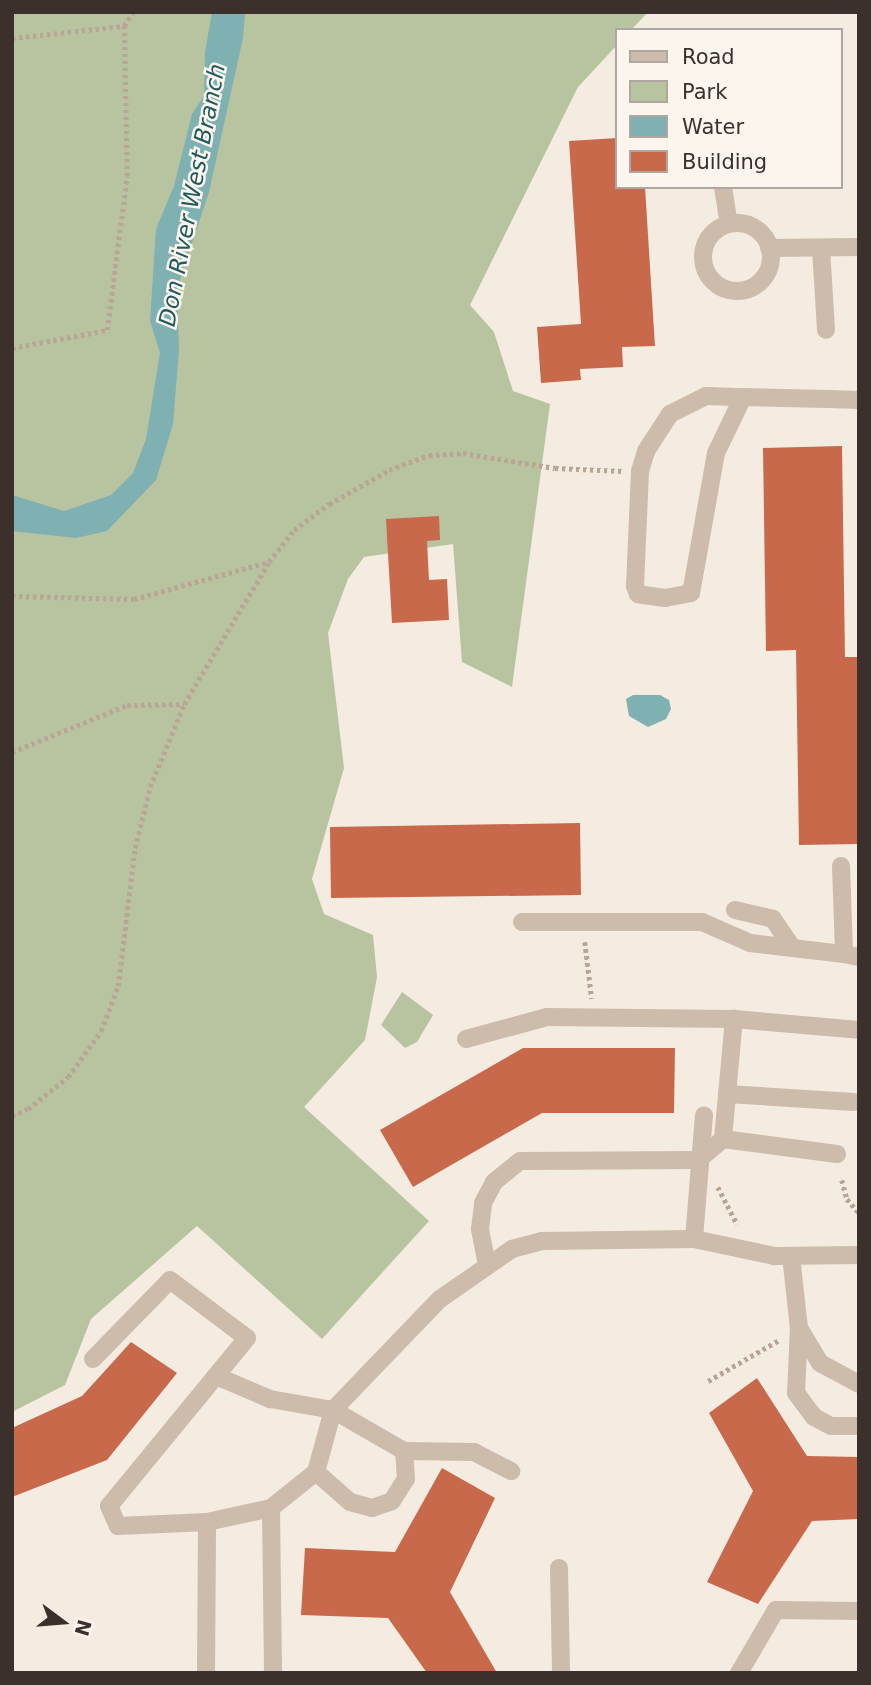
<!DOCTYPE html>
<style>
body{margin:0}
#map{position:relative;width:871px;height:1685px;overflow:hidden;background:#f4ebe1;font-family:"DejaVu Sans",sans-serif}
div>[style]{position:absolute}
.green>*{inset:0;background:#b8c4a0}
.water>*{inset:0;background:#7fb0b2}
.building>*{inset:0;background:#c8694b}
.path>*{height:4.5px;margin-top:-2.25px;transform-origin:0;background:repeating-linear-gradient(90deg,#b9a596 0 3.5px,transparent 0 7px)}
.minor>*{height:18px;margin:-9px;padding:0 9px;transform-origin:9px;border-radius:9px;background:#cdbbac}
.minor>.ring{margin:-9px;padding:0;box-sizing:content-box;background:none;border:18px solid #cdbbac;border-radius:50%}
span{translate:-50% -50%;white-space:nowrap;text-align:center;line-height:1.15;-webkit-text-stroke:5px #fbf5ee;paint-order:stroke}
.water-label{font-size:23px;color:#1f5a5e;font-style:italic}
.frame{position:absolute;inset:0;border:14px solid #3b302b;pointer-events:none}
.legend{position:absolute;left:615px;top:28px;width:228px;height:161px;box-sizing:border-box;background:#fbf5ee;border:2px solid #aea6a0;margin:0;padding:9px 12px;list-style:none;font-size:21px;color:#3b302b}
.legend li{display:flex;align-items:center;gap:14px;height:35px}
.legend b{width:35px;border:2px solid #aea6a0}
.north{position:absolute;left:28px;top:1587px;width:70px;height:70px;-webkit-text-stroke:5px #fbf5ee;paint-order:stroke;rotate:106deg;font-size:19px;font-weight:700;line-height:28px;text-align:center;color:#3b302b}
.north::after{content:'';display:block;margin:auto;width:24px;height:32px;background:#3b302b;clip-path:polygon(50% 0,100% 100%,50% 72%,0 100%)}
</style>
<div id="map">
<div class="green">
<i style="clip-path:polygon(12px 12px,648px 12px,631px 30px,617px 30px,617px 45px,578px 87px,470px 305px,494px 332px,513px 391px,550px 404px,512px 687px,462px 662px,453px 544px,364px 557px,348px 579px,328px 633px,344px 768px,312px 879px,324px 914px,373px 935px,377px 977px,365px 1040px,304px 1107px,429px 1221px,322px 1339px,197px 1226px,91px 1319px,65px 1385px,12px 1412px)"></i>
<i style="clip-path:polygon(402px 992px,433px 1015px,417px 1042px,405px 1048px,381px 1025px)"></i>
</div>
<div class="water">
<i style="clip-path:polygon(212px 12px,245px 12px,243px 38px,209px 192px,177px 289px,179px 350px,173px 424px,156px 480px,107px 531px,76px 538px,12px 531px,12px 495px,64px 511px,111px 495px,133px 473px,146px 439px,160px 353px,150px 321px,156px 229px,174px 186px,192px 114px,204px 96px,205px 52px)"></i>
<i style="clip-path:polygon(633px 695px,660px 695px,669px 700px,671px 709px,666px 719px,648px 727px,629px 716px,626px 699px)"></i>
</div>
<div class="building">
<i style="clip-path:polygon(617px 138px,617px 187px,645px 187px,655px 346px,622px 347px,623px 367px,580px 369px,581px 380px,541px 383px,537px 327px,581px 324px,569px 141px)"></i>
<i style="clip-path:polygon(842px 446px,845px 657px,859px 657px,859px 844px,799px 845px,796px 650px,766px 651px,763px 448px)"></i>
<i style="clip-path:polygon(439px 516px,440px 540px,427px 541px,429px 580px,447px 579px,449px 620px,392px 623px,386px 519px)"></i>
<i style="clip-path:polygon(580px 823px,581px 895px,331px 898px,330px 827px)"></i>
<i style="clip-path:polygon(523px 1048px,675px 1048px,674px 1113px,542px 1113px,413px 1187px,380px 1130px)"></i>
<i style="clip-path:polygon(131px 1342px,177px 1373px,107px 1460px,12px 1497px,12px 1428px,82px 1396px)"></i>
<i style="clip-path:polygon(757px 1378px,807px 1456px,859px 1457px,859px 1519px,812px 1521px,758px 1604px,707px 1582px,753px 1491px,709px 1413px)"></i>
<i style="clip-path:polygon(442px 1468px,495px 1498px,450px 1592px,497px 1673px,427px 1673px,388px 1618px,301px 1615px,305px 1548px,395px 1552px)"></i>
</div>
<div class="path">
<i style="left:12px;top:38px;width:113px;rotate:-6.1deg"></i>
<i style="left:12px;top:348px;width:97px;rotate:-10.7deg"></i>
<i style="left:107px;top:330px;width:155px;rotate:-82.6deg"></i>
<i style="left:127px;top:176px;width:150px;rotate:-91.1deg"></i>
<i style="left:124px;top:26px;width:17px;rotate:-57deg"></i>
<i style="left:12px;top:596px;width:122px;rotate:1.4deg"></i>
<i style="left:134px;top:599px;width:139px;rotate:-15.4deg"></i>
<i style="left:12px;top:752px;width:124px;rotate:-22.2deg"></i>
<i style="left:127px;top:705px;width:57px;rotate:-1deg"></i>
<i style="left:585px;top:942px;width:57px;rotate:83deg"></i>
<i style="left:12px;top:1116px;width:17px;rotate:-24deg"></i>
<i style="left:28px;top:1109px;width:51px;rotate:-38.7deg"></i>
<i style="left:68px;top:1077px;width:57px;rotate:-54.3deg"></i>
<i style="left:101px;top:1031px;width:48px;rotate:-69.3deg"></i>
<i style="left:118px;top:986px;width:139px;rotate:-83deg"></i>
<i style="left:135px;top:848px;width:63px;rotate:-76.2deg"></i>
<i style="left:150px;top:787px;width:90px;rotate:-67.7deg"></i>
<i style="left:184px;top:704px;width:165px;rotate:-59.1deg"></i>
<i style="left:269px;top:562px;width:41px;rotate:-52deg"></i>
<i style="left:294px;top:530px;width:44px;rotate:-36.6deg"></i>
<i style="left:329px;top:504px;width:69px;rotate:-29.5deg"></i>
<i style="left:389px;top:470px;width:43px;rotate:-20.6deg"></i>
<i style="left:429px;top:455px;width:34px;rotate:-3deg"></i>
<i style="left:463px;top:453px;width:93px;rotate:9.3deg"></i>
<i style="left:555px;top:468px;width:67px;rotate:2.6deg"></i>
<i style="left:842px;top:1180px;width:20px;rotate:75deg"></i>
<i style="left:847px;top:1199px;width:18px;rotate:49deg"></i>
<i style="left:718px;top:1187px;width:42px;rotate:62.8deg"></i>
<i style="left:708px;top:1381px;width:82px;rotate:-30deg"></i>
</div>
<div class="minor">
<i style="left:723px;top:187px;width:37px;rotate:81deg"></i>
<i class="ring" style="left:703px;top:223px;width:50px;height:50px"></i>
<i style="left:769px;top:248px;width:90px;rotate:-0.6deg"></i>
<i style="left:821px;top:248px;width:82px;rotate:86.5deg"></i>
<i style="left:743px;top:397px;width:62px;rotate:115.7deg"></i>
<i style="left:716px;top:453px;width:142px;rotate:100.1deg"></i>
<i style="left:691px;top:593px;width:26px;rotate:169deg"></i>
<i style="left:665px;top:598px;width:27px;rotate:-172deg"></i>
<i style="left:638px;top:594px;width:9px;rotate:-111deg"></i>
<i style="left:635px;top:586px;width:115px;rotate:-87.5deg"></i>
<i style="left:640px;top:471px;width:21px;rotate:-73deg"></i>
<i style="left:646px;top:451px;width:44px;rotate:-57deg"></i>
<i style="left:670px;top:414px;width:40px;rotate:-26.6deg"></i>
<i style="left:706px;top:396px;width:37px;rotate:2deg"></i>
<i style="left:743px;top:397px;width:85px;rotate:1.3deg"></i>
<i style="left:828px;top:399px;width:31px;rotate:2deg"></i>
<i style="left:841px;top:866px;width:88px;rotate:88deg"></i>
<i style="left:844px;top:954px;width:15px;rotate:11deg"></i>
<i style="left:735px;top:910px;width:39px;rotate:13deg"></i>
<i style="left:773px;top:919px;width:32px;rotate:56deg"></i>
<i style="left:522px;top:922px;width:180px"></i>
<i style="left:702px;top:922px;width:52px;rotate:23.6deg"></i>
<i style="left:750px;top:943px;width:95px;rotate:6.7deg"></i>
<i style="left:466px;top:1039px;width:84px;rotate:-15.2deg"></i>
<i style="left:547px;top:1017px;width:187px;rotate:0.6deg"></i>
<i style="left:727px;top:1094px;width:127px;rotate:3.6deg"></i>
<i style="left:723px;top:1139px;width:121px;rotate:-84.8deg"></i>
<i style="left:734px;top:1019px;width:125px;rotate:5deg"></i>
<i style="left:694px;top:1239px;width:124px;rotate:-85.4deg"></i>
<i style="left:791px;top:1256px;width:72px;rotate:83.7deg"></i>
<i style="left:799px;top:1328px;width:41px;rotate:59deg"></i>
<i style="left:820px;top:1363px;width:44px;rotate:28.3deg"></i>
<i style="left:487px;top:1265px;width:37px;rotate:-101deg"></i>
<i style="left:480px;top:1229px;width:26px;rotate:-83deg"></i>
<i style="left:483px;top:1203px;width:24px;rotate:-62deg"></i>
<i style="left:494px;top:1182px;width:33px;rotate:-39deg"></i>
<i style="left:520px;top:1161px;width:178px;rotate:-0.3deg"></i>
<i style="left:698px;top:1160px;width:33px;rotate:-40deg"></i>
<i style="left:723px;top:1139px;width:115px;rotate:7.5deg"></i>
<i style="left:799px;top:1328px;width:65px;rotate:92.6deg"></i>
<i style="left:796px;top:1393px;width:30px;rotate:53deg"></i>
<i style="left:814px;top:1417px;width:19px;rotate:28deg"></i>
<i style="left:831px;top:1426px;width:28px"></i>
<i style="left:93px;top:1359px;width:110px;rotate:-45.7deg"></i>
<i style="left:170px;top:1280px;width:96px;rotate:37deg"></i>
<i style="left:247px;top:1338px;width:217px;rotate:129.4deg"></i>
<i style="left:109px;top:1506px;width:22px;rotate:66deg"></i>
<i style="left:118px;top:1526px;width:89px;rotate:-2.6deg"></i>
<i style="left:207px;top:1522px;width:66px;rotate:-12.3deg"></i>
<i style="left:271px;top:1508px;width:165px;rotate:89.3deg"></i>
<i style="left:216px;top:1376px;width:59px;rotate:23.1deg"></i>
<i style="left:270px;top:1399px;width:64px;rotate:9.9deg"></i>
<i style="left:333px;top:1410px;width:82px;rotate:30deg"></i>
<i style="left:404px;top:1451px;width:70px;rotate:0.8deg"></i>
<i style="left:474px;top:1452px;width:42px;rotate:27.2deg"></i>
<i style="left:316px;top:1472px;width:45px;rotate:41.4deg"></i>
<i style="left:350px;top:1502px;width:23px;rotate:15deg"></i>
<i style="left:372px;top:1508px;width:21px;rotate:-19deg"></i>
<i style="left:392px;top:1501px;width:26px;rotate:-58deg"></i>
<i style="left:406px;top:1479px;width:28px;rotate:-94deg"></i>
<i style="left:271px;top:1508px;width:58px;rotate:-38.7deg"></i>
<i style="left:316px;top:1472px;width:64px;rotate:-74.7deg"></i>
<i style="left:333px;top:1410px;width:154px;rotate:-46.1deg"></i>
<i style="left:440px;top:1299px;width:88px;rotate:-34.8deg"></i>
<i style="left:512px;top:1249px;width:31px;rotate:-15deg"></i>
<i style="left:542px;top:1241px;width:152px;rotate:-0.8deg"></i>
<i style="left:694px;top:1239px;width:83px;rotate:11.9deg"></i>
<i style="left:775px;top:1256px;width:84px;rotate:-0.7deg"></i>
<i style="left:559px;top:1568px;width:105px;rotate:88.9deg"></i>
<i style="left:206px;top:1673px;width:151px;rotate:-89.6deg"></i>
<i style="left:739px;top:1673px;width:73px;rotate:-59.6deg"></i>
<i style="left:776px;top:1610px;width:83px;rotate:0.7deg"></i>
</div>
<div class="water-label">
<span style="left:192px;top:195px;rotate:-79deg">Don River West Branch</span>
</div>
<div class="frame"></div>
<ul class="legend">
<li><b style="height:9px;background:#cdbbac"></b>Road</li>
<li><b style="height:19px;background:#b8c4a0"></b>Park</li>
<li><b style="height:19px;background:#7fb0b2"></b>Water</li>
<li><b style="height:19px;background:#c8694b"></b>Building</li>
</ul>
<div class="north">N</div>
</div>
